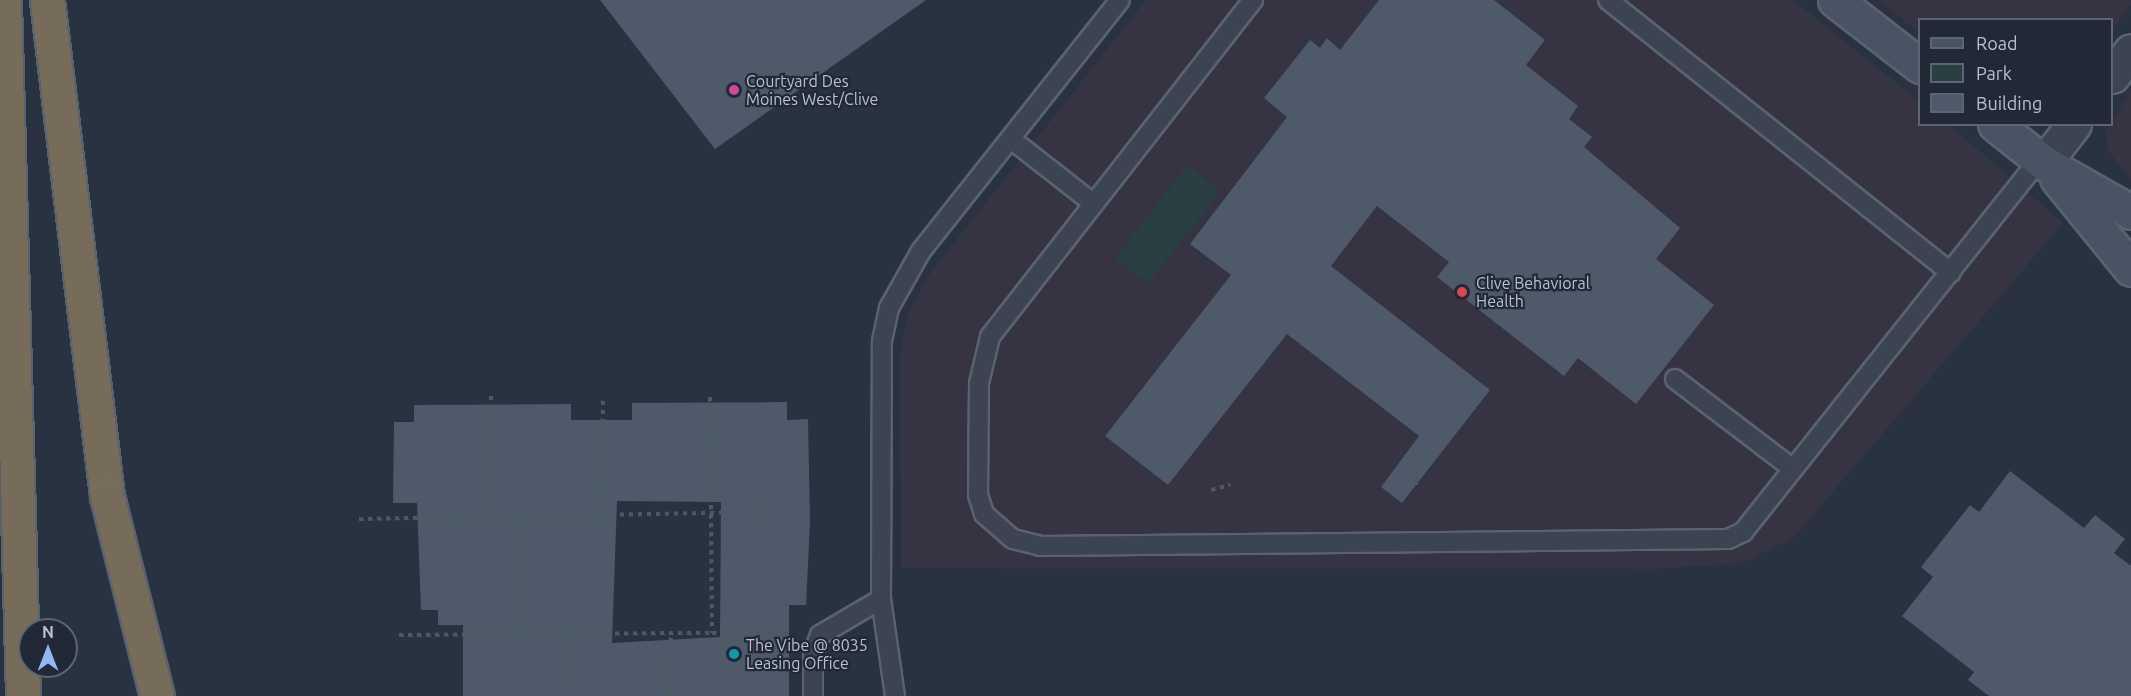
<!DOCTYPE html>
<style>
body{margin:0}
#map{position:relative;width:2131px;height:696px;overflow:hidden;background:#283241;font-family:Ubuntu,sans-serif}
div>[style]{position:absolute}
.medical>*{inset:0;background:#363442}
.green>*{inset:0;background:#2a3f42}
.building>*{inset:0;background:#4e596a}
.path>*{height:4px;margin-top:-2px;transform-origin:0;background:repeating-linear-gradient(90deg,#485c5f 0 4.5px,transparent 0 9px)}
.roads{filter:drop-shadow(2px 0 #5a626f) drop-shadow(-2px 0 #5a626f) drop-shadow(0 2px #5a626f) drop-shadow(0 -2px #5a626f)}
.lane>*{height:18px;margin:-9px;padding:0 9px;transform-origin:9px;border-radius:9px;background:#3c4451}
.street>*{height:33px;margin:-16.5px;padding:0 16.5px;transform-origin:16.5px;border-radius:16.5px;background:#3c4451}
.secondary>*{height:33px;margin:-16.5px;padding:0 16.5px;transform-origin:16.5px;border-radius:16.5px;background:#4a5364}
.highway>*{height:33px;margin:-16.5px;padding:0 16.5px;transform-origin:16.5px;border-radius:16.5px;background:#776c5a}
.dots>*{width:16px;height:16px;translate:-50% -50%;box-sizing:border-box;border:3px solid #212937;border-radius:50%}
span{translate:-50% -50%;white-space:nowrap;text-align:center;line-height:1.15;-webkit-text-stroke:4.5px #212937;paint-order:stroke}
.poi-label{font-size:16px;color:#b9c0cb}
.left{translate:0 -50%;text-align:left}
.legend{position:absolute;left:1918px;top:18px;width:195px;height:108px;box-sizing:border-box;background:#212937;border:2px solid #5e6572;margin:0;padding:8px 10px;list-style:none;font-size:18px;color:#b9c0cb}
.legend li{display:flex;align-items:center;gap:12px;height:30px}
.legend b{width:30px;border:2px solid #5e6572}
.north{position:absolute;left:18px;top:618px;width:60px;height:60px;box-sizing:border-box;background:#212937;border:2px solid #5e6572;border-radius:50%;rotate:0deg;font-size:16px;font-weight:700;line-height:24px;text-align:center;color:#b9c0cb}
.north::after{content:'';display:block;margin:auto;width:21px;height:27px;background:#96b7f4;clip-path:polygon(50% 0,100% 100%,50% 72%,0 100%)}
</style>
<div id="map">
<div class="medical">
<i style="clip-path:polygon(1146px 0,1793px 0,1919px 101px,1920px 124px,1949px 125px,2063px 223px,1794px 537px,1742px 563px,1655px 569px,901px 568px,900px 354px,908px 313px,931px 272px)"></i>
<i style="clip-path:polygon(1878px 0,2131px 0,2131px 5px,2112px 30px,2112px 20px,1920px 20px,1919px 33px)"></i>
<i style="clip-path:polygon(2131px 90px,2131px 180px,2108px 151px,2106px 132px)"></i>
</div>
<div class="green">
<i style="clip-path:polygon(1187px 165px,1220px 191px,1148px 284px,1115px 259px)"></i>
</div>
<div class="building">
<i style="clip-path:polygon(600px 0,926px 0,715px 149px)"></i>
<i style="clip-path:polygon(1379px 0,1494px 0,1545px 40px,1526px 65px,1578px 106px,1569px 119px,1592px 137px,1584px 147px,1680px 228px,1656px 259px,1714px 305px,1636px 404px,1578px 358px,1564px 376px,1437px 277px,1449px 262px,1377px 206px,1331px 266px,1490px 390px,1402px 503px,1381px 487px,1419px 436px,1287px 334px,1168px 485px,1105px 436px,1231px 275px,1190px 244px,1287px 117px,1264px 98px,1310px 40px,1320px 48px,1327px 38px,1340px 50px)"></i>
<i style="clip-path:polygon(evenodd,787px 402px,787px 420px,808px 419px,810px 522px,806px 605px,789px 605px,789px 696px,463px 696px,463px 625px,438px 625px,438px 610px,421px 610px,417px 503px,393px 503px,394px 422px,414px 422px,414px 405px,571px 404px,571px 420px,632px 420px,632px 403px,787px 402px,617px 501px,721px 502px,720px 637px,612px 643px,617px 501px)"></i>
<i style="clip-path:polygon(2010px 471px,2084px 528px,2095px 515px,2125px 539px,2114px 553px,2131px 566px,2131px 696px,1989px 696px,1968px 680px,1974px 672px,1902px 616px,1933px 577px,1921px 567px,1970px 505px,1979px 512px)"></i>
</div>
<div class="path">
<i style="left:491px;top:396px;width:118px;rotate:90deg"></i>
<i style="left:710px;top:397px;width:236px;rotate:89.5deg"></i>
<i style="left:712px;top:633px;width:78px;rotate:0.7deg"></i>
<i style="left:1416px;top:485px;width:35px;rotate:-87deg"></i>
<i style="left:1211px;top:490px;width:20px;rotate:-15deg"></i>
<i style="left:762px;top:501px;width:21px;rotate:90deg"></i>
<i style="left:602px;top:513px;width:117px;rotate:-89.5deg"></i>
<i style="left:516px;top:515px;width:119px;rotate:90deg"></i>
<i style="left:359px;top:519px;width:403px;rotate:-1deg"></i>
<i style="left:561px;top:634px;width:62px;rotate:89.1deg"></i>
<i style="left:399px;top:635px;width:313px;rotate:-0.4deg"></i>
<i style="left:670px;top:696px;width:63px;rotate:-89.1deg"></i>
</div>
<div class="roads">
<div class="lane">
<i style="left:1253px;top:0;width:427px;rotate:128deg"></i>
<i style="left:990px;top:337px;width:47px;rotate:103.4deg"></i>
<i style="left:979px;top:383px;width:112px;rotate:90.5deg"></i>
<i style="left:978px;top:495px;width:20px;rotate:72deg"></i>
<i style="left:984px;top:514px;width:38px;rotate:41deg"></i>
<i style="left:1013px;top:539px;width:29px;rotate:14deg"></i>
<i style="left:1041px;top:546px;width:687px;rotate:-0.58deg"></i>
<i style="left:1728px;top:539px;width:17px;rotate:-25deg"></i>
<i style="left:1743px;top:532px;width:477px;rotate:-51.5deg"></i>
<i style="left:1608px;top:0;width:438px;rotate:38.5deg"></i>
<i style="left:1011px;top:139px;width:105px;rotate:38.1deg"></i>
<i style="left:1675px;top:379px;width:148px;rotate:37.3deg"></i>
<i style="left:813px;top:696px;width:42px;rotate:-90deg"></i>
<i style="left:813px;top:654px;width:20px;rotate:-70deg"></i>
<i style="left:820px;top:635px;width:71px;rotate:-30.5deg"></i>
<i style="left:895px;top:696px;width:98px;rotate:-98.2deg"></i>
<i style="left:881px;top:599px;width:258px;rotate:-89.8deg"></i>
<i style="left:882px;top:341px;width:34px;rotate:-78deg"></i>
<i style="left:889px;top:308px;width:65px;rotate:-60.7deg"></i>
<i style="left:921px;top:251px;width:320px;rotate:-51.6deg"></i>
</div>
<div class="street">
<i style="left:2112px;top:76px;width:31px;rotate:-53deg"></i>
<i style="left:2044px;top:163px;width:49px;rotate:-52.4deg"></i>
</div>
<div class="secondary">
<i style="left:1835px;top:0;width:108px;rotate:37.8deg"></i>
<i style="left:1995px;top:124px;width:63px;rotate:38.5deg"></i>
<i style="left:2044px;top:163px;width:100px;rotate:29.4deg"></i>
<i style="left:2057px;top:178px;width:117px;rotate:50.9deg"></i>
</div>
<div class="highway">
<i style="left:4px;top:0;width:696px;rotate:88.44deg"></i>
<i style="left:47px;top:0;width:500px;rotate:83.1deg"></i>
<i style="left:107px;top:496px;width:206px;rotate:76deg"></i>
</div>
</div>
<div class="dots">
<i style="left:734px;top:90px;background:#d1479c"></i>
<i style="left:1462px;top:292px;background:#e0444e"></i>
<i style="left:734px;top:654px;background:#0f9aa8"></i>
</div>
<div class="poi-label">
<span class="left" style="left:746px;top:90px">Courtyard Des<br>Moines West/Clive</span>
<span class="left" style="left:1476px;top:292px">Clive Behavioral<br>Health</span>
<span class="left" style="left:746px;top:654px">The Vibe @ 8035<br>Leasing Office</span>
</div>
<ul class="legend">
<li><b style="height:8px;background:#4a5364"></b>Road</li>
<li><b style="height:16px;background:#2a3f42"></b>Park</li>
<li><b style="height:16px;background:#4e596a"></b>Building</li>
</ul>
<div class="north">N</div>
</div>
